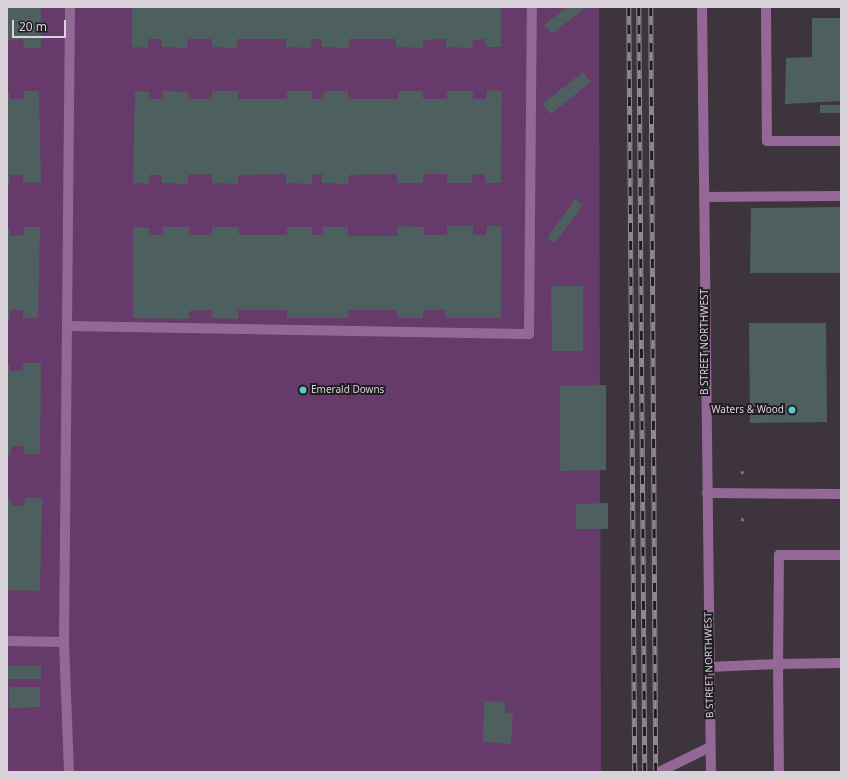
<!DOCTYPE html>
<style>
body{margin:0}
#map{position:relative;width:848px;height:779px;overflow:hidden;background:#3d343e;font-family:"Noto Sans",sans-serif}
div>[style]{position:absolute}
.green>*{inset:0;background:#663a6a}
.building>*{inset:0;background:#4d605f}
.path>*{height:2.5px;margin-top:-1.25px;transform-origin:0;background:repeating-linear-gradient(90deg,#7e767f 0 3px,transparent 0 5px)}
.minor>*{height:10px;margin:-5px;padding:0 5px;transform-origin:5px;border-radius:5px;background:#936897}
.rail>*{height:4.5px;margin-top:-2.25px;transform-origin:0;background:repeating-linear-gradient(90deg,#211d22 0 9px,#8f8890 0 18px);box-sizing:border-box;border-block:1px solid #8f8890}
.dots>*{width:11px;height:11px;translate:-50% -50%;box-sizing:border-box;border:2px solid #211d22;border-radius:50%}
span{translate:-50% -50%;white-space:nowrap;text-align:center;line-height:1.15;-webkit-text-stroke:4px #211d22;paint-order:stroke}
.street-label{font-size:10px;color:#d9d3d9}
.poi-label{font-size:10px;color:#d9d3d9}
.left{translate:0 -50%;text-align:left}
.right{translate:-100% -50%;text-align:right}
.frame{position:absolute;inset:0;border:8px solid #d9d3d9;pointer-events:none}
.scale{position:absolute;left:12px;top:20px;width:54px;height:18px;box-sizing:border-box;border:2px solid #d9d3d9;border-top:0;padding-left:5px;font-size:12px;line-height:14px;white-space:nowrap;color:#d9d3d9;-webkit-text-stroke:3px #211d22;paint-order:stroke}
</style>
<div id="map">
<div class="green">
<i style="clip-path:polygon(7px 7px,599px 7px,601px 772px,7px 772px)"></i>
</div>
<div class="building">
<i style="clip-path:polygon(7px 7px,41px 7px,41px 48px,24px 48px,23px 39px,9px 40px,7px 48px)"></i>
<i style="clip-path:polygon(132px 7px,501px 7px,501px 47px,486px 47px,485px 39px,473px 40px,472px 48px,446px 47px,446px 39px,423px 40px,423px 48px,396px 47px,396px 39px,349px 39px,349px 48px,322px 47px,322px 39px,312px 39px,311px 48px,286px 47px,286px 39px,237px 39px,237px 48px,212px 47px,212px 39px,188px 39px,187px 48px,162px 47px,162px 39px,148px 39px,148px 48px,132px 47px)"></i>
<i style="clip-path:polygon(567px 7px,586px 7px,552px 34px,544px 25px)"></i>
<i style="clip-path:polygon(812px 18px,841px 18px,841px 101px,785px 104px,786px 58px,812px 57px)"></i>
<i style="clip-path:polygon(583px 72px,591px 82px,551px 114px,542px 104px)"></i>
<i style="clip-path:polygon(487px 90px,502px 91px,501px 183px,485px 183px,485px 174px,472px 175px,472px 183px,447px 183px,447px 174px,423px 174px,423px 183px,397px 183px,397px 174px,349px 175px,348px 184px,322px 183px,322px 174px,312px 175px,312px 184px,286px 183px,286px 174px,238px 175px,238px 184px,212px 183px,211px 174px,188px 175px,188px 184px,162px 183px,162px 175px,149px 175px,149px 184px,133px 183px,135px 91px,149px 92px,149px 99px,163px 99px,163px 91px,188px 92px,188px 99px,212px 99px,212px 91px,238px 91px,238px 99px,287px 99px,287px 91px,312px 91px,312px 99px,323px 99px,324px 91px,348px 91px,348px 99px,398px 99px,398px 91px,423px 91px,423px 99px,447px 99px,447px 91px,473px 91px,473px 99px,486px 99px)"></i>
<i style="clip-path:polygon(24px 91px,39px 91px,41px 183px,23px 182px,23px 175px,10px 175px,10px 183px,7px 183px,7px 92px,10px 92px,10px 99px,23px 99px)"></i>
<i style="clip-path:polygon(820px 105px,841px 105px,841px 113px,820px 113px)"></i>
<i style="clip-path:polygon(575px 199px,583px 205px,555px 243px,547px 238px)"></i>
<i style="clip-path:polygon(841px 207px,841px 273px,750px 273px,751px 208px)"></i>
<i style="clip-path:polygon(398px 226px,424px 227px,424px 235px,447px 235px,447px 226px,473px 226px,473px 235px,486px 235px,487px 226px,502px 226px,501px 318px,446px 318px,446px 310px,423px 310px,423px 318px,398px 318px,397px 310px,349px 310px,348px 318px,287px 318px,287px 310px,238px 310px,238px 319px,212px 318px,211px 310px,189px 311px,189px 319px,133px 318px,133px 227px,149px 228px,149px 235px,163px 235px,163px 227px,189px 227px,189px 235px,212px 235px,212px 227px,239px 227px,239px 235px,287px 235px,287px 227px,312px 227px,312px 235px,323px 235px,323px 227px,348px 227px,348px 236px,398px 236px)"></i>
<i style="clip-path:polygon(7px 227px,10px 227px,10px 236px,24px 235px,24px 227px,40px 227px,38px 318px,23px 318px,23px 310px,10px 310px,10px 319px,7px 319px)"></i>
<i style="clip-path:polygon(551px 286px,583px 286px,583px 351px,552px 351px)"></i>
<i style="clip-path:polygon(749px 323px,826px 323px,827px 422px,750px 423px)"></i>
<i style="clip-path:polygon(7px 363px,10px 363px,10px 371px,23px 370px,23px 363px,41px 363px,40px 454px,24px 454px,24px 446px,11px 446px,11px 455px,7px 455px)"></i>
<i style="clip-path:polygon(606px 385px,606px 470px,560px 471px,560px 386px)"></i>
<i style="clip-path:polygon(7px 497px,10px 497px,11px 506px,24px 506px,25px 498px,42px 498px,40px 591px,7px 590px)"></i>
<i style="clip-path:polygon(608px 503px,608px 529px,576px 529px,576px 504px)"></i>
<i style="clip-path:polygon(7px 666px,41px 666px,41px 679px,7px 679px)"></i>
<i style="clip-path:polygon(9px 687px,40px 687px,40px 707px,9px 708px)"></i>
<i style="clip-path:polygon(484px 701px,505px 702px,505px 713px,513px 713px,511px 744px,483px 742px)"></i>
</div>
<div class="path">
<i style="left:742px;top:474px;width:3px;rotate:-90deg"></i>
<i style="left:742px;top:521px;width:4px;rotate:-76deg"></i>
</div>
<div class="minor">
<i style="left:702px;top:7px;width:765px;rotate:89.33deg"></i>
<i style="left:766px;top:7px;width:134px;rotate:89.6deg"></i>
<i style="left:767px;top:141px;width:74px"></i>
<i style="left:704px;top:197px;width:137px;rotate:-0.4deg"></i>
<i style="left:67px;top:326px;width:462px;rotate:1deg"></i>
<i style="left:529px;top:334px;width:327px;rotate:-89.5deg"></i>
<i style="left:707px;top:493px;width:134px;rotate:0.4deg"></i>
<i style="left:841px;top:555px;width:62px;rotate:180deg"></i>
<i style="left:779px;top:555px;width:109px;rotate:90.5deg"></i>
<i style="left:778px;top:664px;width:63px;rotate:-0.9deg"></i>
<i style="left:7px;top:641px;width:57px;rotate:1deg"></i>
<i style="left:64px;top:642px;width:635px;rotate:-89.46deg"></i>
<i style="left:64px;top:642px;width:130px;rotate:87.8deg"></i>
<i style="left:709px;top:667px;width:69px;rotate:-2.5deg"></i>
<i style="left:778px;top:664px;width:108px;rotate:89.5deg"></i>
<i style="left:659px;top:772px;width:57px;rotate:-26.1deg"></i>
</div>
<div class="rail">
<i style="left:629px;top:7px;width:765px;rotate:89.55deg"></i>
<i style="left:639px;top:7px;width:765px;rotate:89.55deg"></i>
<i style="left:651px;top:7px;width:765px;rotate:89.63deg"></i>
</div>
<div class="dots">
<i style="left:303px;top:390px;background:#53cdcb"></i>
<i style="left:792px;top:410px;background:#53cdcb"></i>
</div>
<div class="street-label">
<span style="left:705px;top:342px;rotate:-90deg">B STREET NORTHWEST</span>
<span style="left:709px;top:665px;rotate:-91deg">B STREET NORTHWEST</span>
</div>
<div class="poi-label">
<span class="left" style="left:311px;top:390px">Emerald Downs</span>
<span class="right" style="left:784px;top:410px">Waters &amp; Wood</span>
</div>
<div class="frame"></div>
<div class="scale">20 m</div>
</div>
